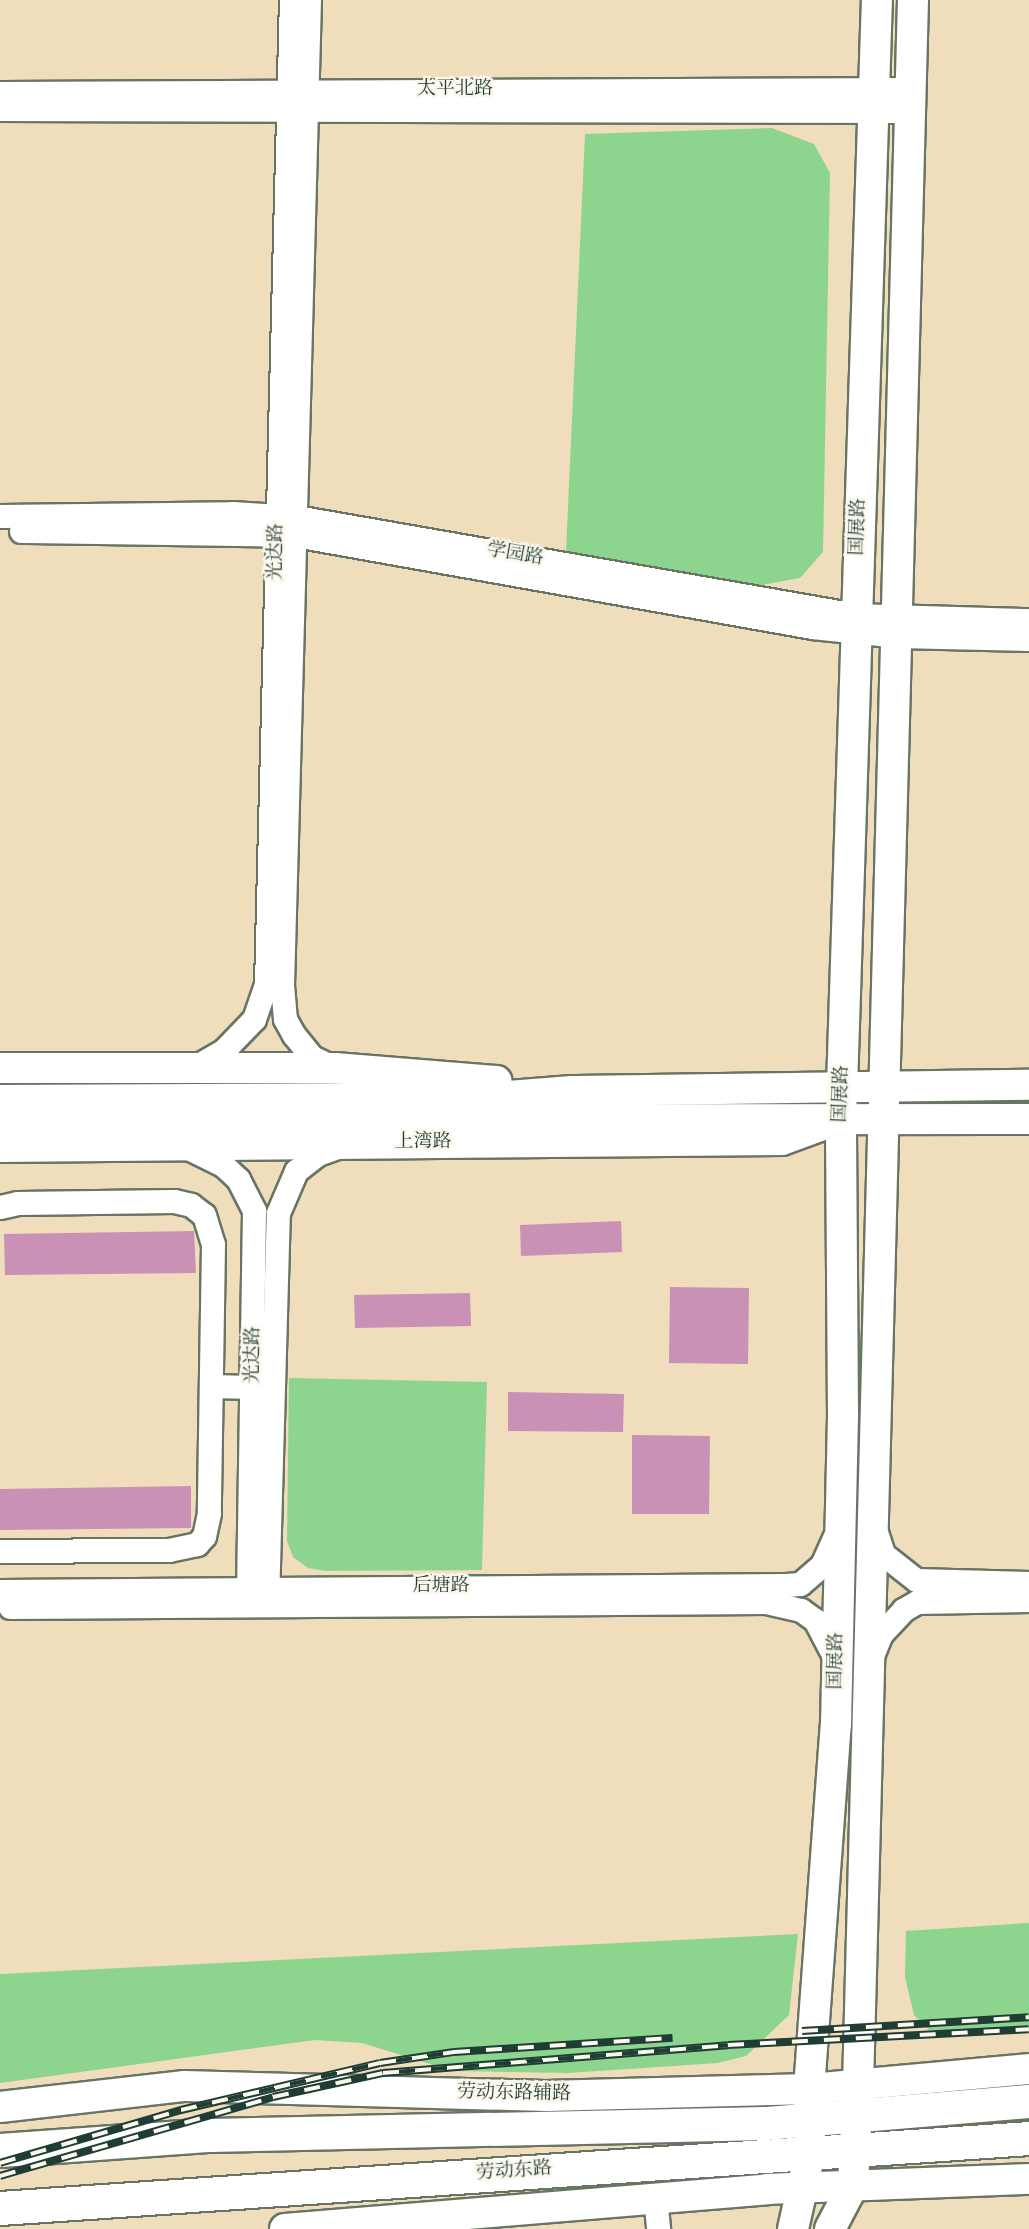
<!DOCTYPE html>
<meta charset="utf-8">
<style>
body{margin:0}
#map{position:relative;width:1029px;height:2229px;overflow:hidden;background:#f0ddbc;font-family:"Old Standard TT","Noto Serif SC",serif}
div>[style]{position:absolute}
.green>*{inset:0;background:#8dd48f}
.building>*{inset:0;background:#c991b6}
.roads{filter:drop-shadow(2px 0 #687564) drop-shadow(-2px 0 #687564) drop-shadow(0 2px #687564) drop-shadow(0 -2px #687564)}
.minor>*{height:23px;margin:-11.5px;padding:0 11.5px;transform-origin:11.5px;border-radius:11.5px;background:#fff}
.major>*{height:30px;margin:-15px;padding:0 15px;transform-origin:15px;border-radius:15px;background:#fff}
.highway>*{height:33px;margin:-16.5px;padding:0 16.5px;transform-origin:16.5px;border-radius:16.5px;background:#fff}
.rail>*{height:8px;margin-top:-4px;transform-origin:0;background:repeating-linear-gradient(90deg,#fbf7ec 0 16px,#1f3d34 0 32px);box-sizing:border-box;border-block:2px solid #1f3d34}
span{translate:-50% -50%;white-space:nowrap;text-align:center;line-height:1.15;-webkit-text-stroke:5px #fbf7ec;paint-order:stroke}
.street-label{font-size:19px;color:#1f3d34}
</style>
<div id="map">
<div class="green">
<i style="clip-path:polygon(772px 128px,814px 144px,830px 173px,823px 552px,800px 578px,756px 586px,566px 551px,585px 134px)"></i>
<i style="clip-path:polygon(289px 1378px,487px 1382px,482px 1570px,326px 1571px,308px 1568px,293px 1557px,287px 1541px)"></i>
<i style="clip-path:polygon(1029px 1923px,1029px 2029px,929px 2030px,914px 2015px,905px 1977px,906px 1931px)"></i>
<i style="clip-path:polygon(798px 1934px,789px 2015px,746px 2056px,718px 2063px,568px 2073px,453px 2071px,362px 2043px,315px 2040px,0 2083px,0 1974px)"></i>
</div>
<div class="building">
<i style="clip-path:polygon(621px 1221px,622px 1252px,521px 1256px,520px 1225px)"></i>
<i style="clip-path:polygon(194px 1231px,196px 1273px,5px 1275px,4px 1234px)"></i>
<i style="clip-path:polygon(670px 1287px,749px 1288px,748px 1364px,669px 1363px)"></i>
<i style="clip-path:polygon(470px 1293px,471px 1326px,355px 1328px,354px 1295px)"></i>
<i style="clip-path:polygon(508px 1392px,624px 1394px,623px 1432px,508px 1431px)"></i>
<i style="clip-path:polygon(632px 1435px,710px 1436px,709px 1514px,632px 1514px)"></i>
<i style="clip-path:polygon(191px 1486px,191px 1528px,0 1530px,0 1489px)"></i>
</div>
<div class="roads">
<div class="minor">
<i style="left:309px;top:0;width:985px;rotate:91.57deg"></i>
<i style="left:282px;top:985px;width:34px;rotate:85deg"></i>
<i style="left:285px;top:1019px;width:18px;rotate:61deg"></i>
<i style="left:294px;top:1035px;width:28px;rotate:51deg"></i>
<i style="left:312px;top:1057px;width:25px;rotate:26deg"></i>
<i style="left:0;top:93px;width:910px;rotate:-0.25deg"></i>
<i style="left:0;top:109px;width:909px;rotate:0.13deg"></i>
<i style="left:0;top:516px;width:232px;rotate:-0.7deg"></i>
<i style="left:232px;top:513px;width:64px;rotate:3.6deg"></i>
<i style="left:296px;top:517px;width:569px;rotate:9.93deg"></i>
<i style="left:856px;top:615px;width:173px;rotate:1.7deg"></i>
<i style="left:21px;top:531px;width:274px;rotate:0.8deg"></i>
<i style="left:295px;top:535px;width:525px;rotate:10.09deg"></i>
<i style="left:812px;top:627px;width:85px;rotate:6deg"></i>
<i style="left:897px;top:636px;width:132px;rotate:1.3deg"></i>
<i style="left:195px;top:1067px;width:34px;rotate:-30deg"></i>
<i style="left:224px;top:1050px;width:43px;rotate:-45.9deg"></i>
<i style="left:254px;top:1019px;width:36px;rotate:-71deg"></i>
<i style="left:266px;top:985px;width:985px;rotate:-88.55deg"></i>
<i style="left:188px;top:1148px;width:39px;rotate:26deg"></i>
<i style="left:223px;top:1165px;width:21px;rotate:43deg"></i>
<i style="left:238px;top:1179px;width:36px;rotate:63deg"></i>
<i style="left:254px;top:1211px;width:392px;rotate:90.9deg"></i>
<i style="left:0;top:1207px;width:17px;rotate:-13deg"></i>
<i style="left:17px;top:1203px;width:157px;rotate:-0.7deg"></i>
<i style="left:174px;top:1201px;width:17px;rotate:13deg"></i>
<i style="left:191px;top:1205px;width:16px;rotate:38deg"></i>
<i style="left:204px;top:1215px;width:30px;rotate:73deg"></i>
<i style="left:213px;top:1244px;width:269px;rotate:90.9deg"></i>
<i style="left:209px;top:1513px;width:24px;rotate:102deg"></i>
<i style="left:204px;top:1536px;width:11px;rotate:131deg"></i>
<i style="left:197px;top:1544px;width:29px;rotate:168deg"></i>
<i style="left:169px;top:1550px;width:169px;rotate:179.7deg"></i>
<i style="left:211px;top:1386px;width:42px;rotate:1.4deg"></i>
<i style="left:876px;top:1532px;width:23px;rotate:72deg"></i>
<i style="left:883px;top:1554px;width:42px;rotate:38.2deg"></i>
<i style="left:916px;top:1580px;width:113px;rotate:1.5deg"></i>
<i style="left:0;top:1591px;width:785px;rotate:-0.44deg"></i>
<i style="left:785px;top:1585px;width:15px;rotate:-4deg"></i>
<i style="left:800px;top:1584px;width:29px;rotate:-41deg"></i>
<i style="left:822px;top:1565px;width:36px;rotate:-66deg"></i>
<i style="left:267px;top:1602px;width:389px;rotate:-88.4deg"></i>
<i style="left:278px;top:1213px;width:46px;rotate:-66.8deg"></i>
<i style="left:296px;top:1171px;width:28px;rotate:-38deg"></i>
<i style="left:318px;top:1154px;width:20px;rotate:-20deg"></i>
<i style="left:10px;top:1607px;width:756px;rotate:-0.38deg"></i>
<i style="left:766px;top:1602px;width:36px;rotate:13deg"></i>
<i style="left:801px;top:1610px;width:17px;rotate:36deg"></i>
<i style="left:815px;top:1620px;width:45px;rotate:62.3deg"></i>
<i style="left:872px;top:1656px;width:24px;rotate:-68deg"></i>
<i style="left:881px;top:1634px;width:33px;rotate:-47deg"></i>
<i style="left:903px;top:1610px;width:16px;rotate:-30deg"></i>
<i style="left:917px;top:1602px;width:112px;rotate:-1deg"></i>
<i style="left:655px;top:2198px;width:31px;rotate:84deg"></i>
</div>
<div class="major">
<i style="left:0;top:1068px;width:335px"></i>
<i style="left:335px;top:1068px;width:162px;rotate:4.6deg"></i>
<i style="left:0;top:1100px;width:496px;rotate:-0.3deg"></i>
<i style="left:496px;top:1097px;width:76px;rotate:-4.5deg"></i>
<i style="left:572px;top:1091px;width:457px;rotate:-0.8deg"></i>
<i style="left:0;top:1120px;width:1029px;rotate:-0.06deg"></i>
<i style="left:0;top:1147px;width:782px;rotate:-0.51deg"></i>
<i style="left:782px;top:1140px;width:40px;rotate:-20.2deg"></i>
<i style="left:0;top:2107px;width:186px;rotate:-6.5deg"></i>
<i style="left:185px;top:2086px;width:361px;rotate:1.6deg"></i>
<i style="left:546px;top:2096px;width:263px;rotate:-1.5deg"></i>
<i style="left:809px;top:2089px;width:221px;rotate:-5.2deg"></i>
<i style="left:285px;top:2229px;width:484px;rotate:-4.7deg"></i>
<i style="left:767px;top:2189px;width:262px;rotate:-2.2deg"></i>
<i style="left:793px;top:2229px;width:78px;rotate:-77.4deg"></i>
<i style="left:810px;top:2153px;width:64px;rotate:-90.9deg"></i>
<i style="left:809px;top:2089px;width:365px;rotate:-85.8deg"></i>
<i style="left:836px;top:1725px;width:309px;rotate:-88.7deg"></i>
<i style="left:843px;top:1416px;width:298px;rotate:-90.4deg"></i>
<i style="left:841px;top:1118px;width:1119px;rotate:-88.16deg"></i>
<i style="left:830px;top:2229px;width:50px;rotate:-62.4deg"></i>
<i style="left:853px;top:2185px;width:99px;rotate:-87.1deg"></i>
<i style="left:858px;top:2086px;width:2087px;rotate:-88.49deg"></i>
</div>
<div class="highway">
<i style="left:0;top:2150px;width:211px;rotate:-4.1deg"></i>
<i style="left:210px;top:2135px;width:556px;rotate:-1.24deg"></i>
<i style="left:766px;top:2123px;width:264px;rotate:-4.8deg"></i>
<i style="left:0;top:2208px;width:1031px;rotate:-3.89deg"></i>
</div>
</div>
<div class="rail">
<i style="left:802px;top:2031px;width:227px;rotate:-3.5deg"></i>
<i style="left:0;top:2163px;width:189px;rotate:-16.3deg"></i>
<i style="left:181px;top:2110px;width:204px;rotate:-13.3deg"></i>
<i style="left:380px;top:2063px;width:75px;rotate:-8.5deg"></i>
<i style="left:454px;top:2052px;width:219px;rotate:-3.7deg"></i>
<i style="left:0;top:2176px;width:284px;rotate:-16.1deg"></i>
<i style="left:273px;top:2097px;width:113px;rotate:-12.3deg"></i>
<i style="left:383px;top:2073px;width:346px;rotate:-4.6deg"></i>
<i style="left:728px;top:2045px;width:301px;rotate:-3deg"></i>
</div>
<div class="street-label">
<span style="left:455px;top:90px">太平北路</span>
<span style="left:859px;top:527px;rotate:-88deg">国展路</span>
<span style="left:277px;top:552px;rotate:-89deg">光达路</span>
<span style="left:515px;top:555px;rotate:10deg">学园路</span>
<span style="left:842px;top:1094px;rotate:-88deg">国展路</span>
<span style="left:423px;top:1143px">上湾路</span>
<span style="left:254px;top:1355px;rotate:-89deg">光达路</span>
<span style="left:441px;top:1587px">后塘路</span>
<span style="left:837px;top:1661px;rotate:-89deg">国展路</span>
<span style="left:514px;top:2094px;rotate:1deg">劳动东路辅路</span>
<span style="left:514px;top:2172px;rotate:-4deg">劳动东路</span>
</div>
</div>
